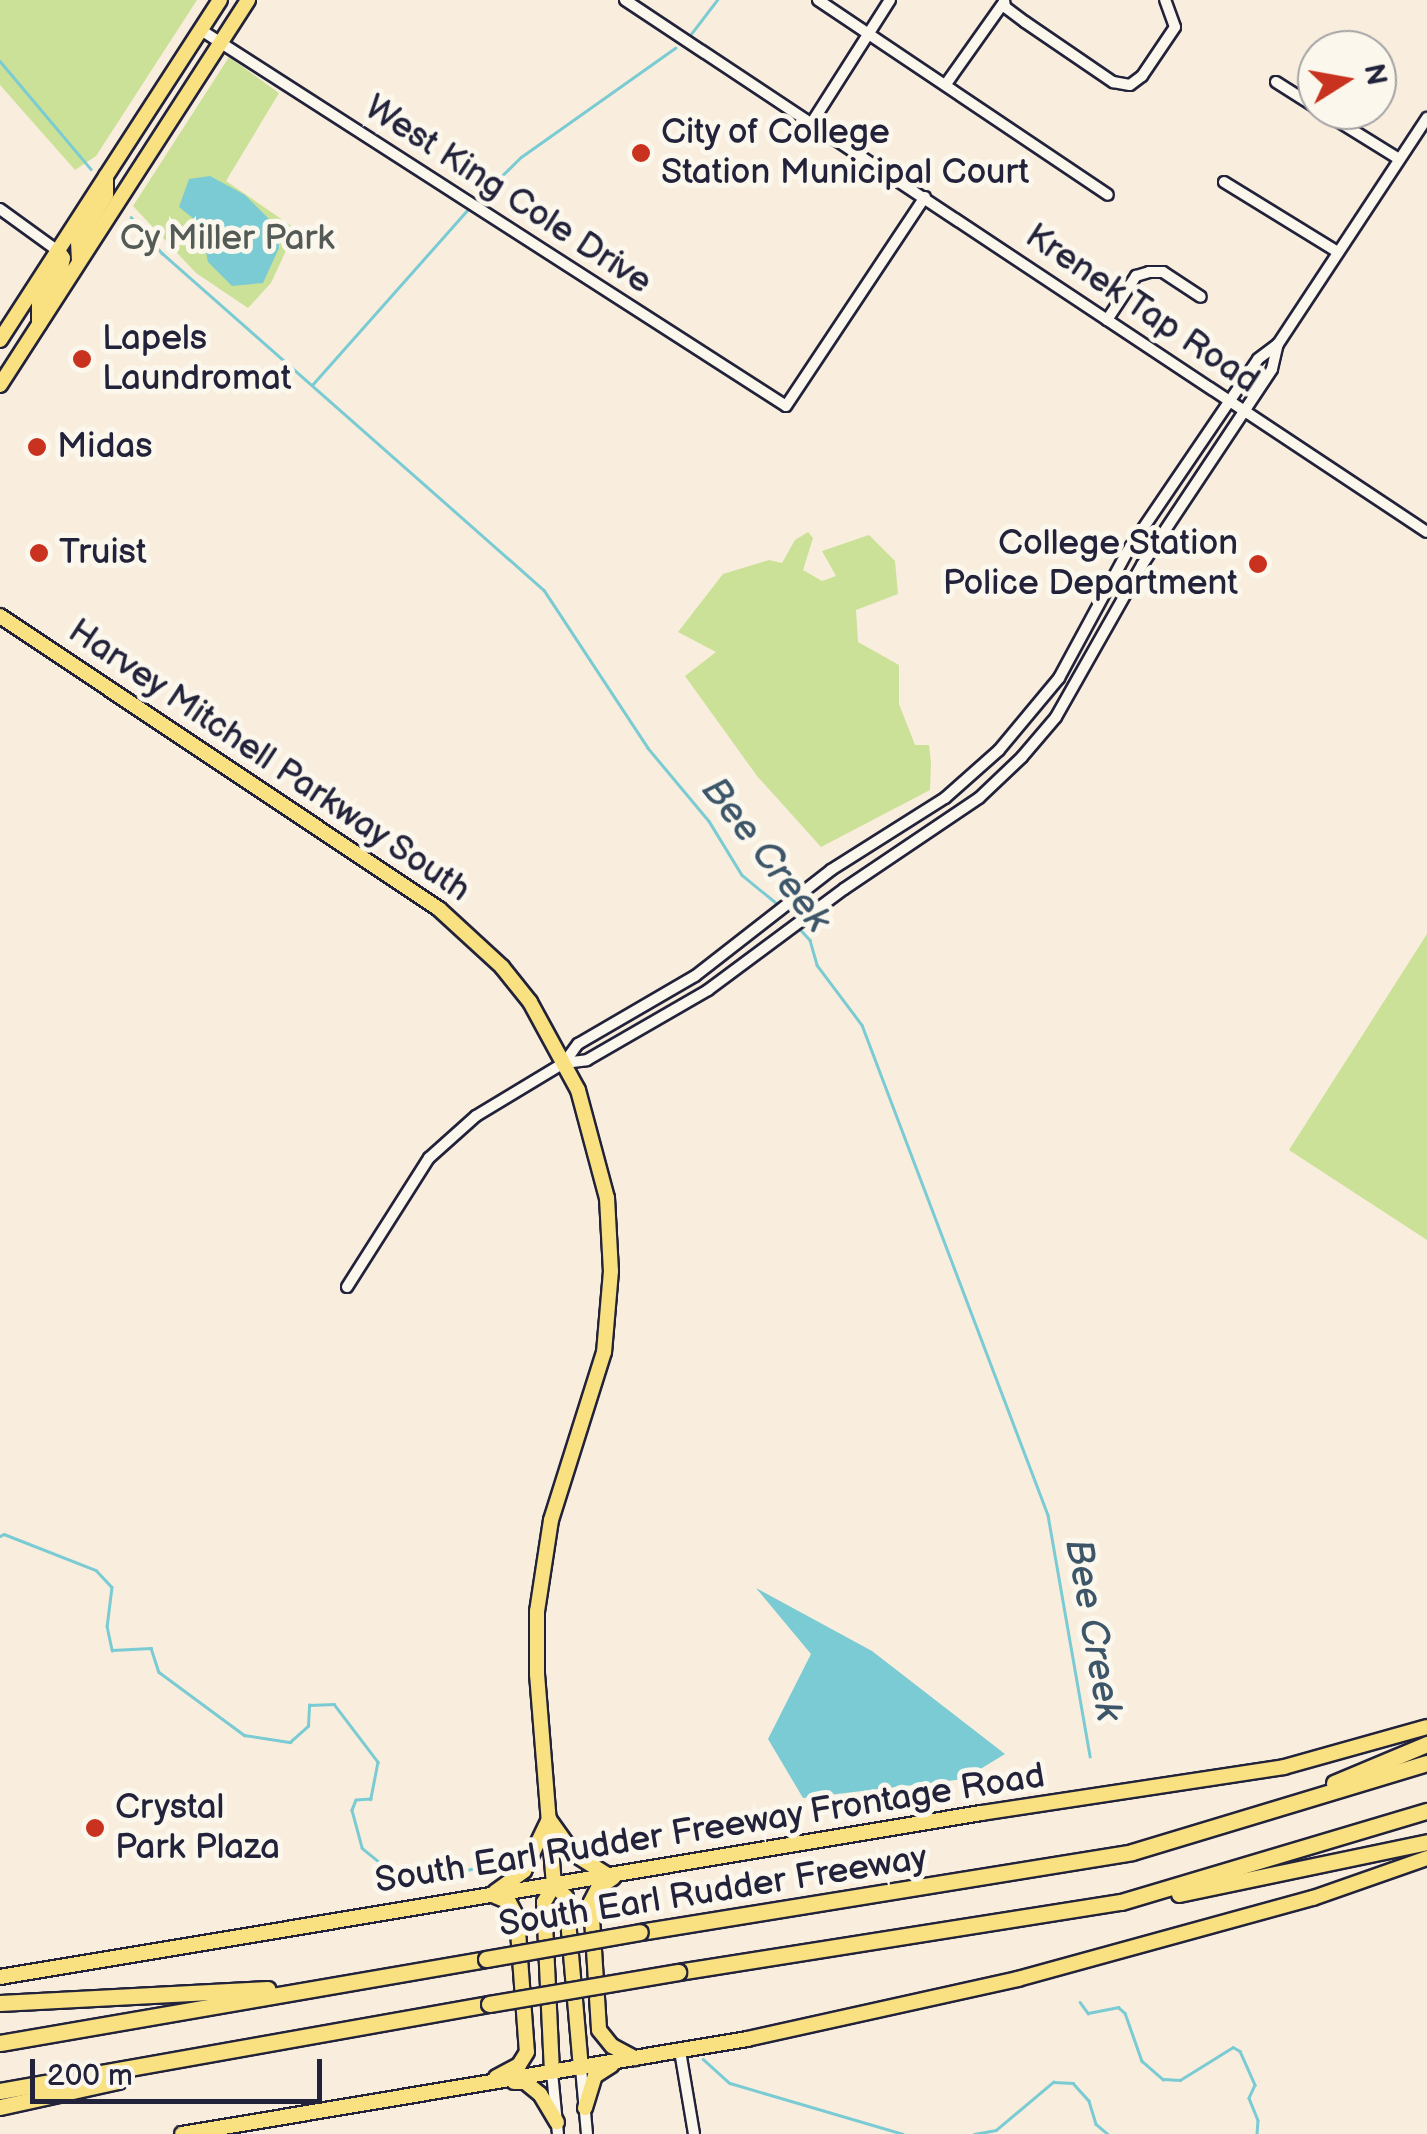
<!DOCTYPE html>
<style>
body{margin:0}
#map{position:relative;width:1427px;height:2134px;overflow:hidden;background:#f9eedd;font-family:"Balsamiq Sans",sans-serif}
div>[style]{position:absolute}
.green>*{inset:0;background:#cae197}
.water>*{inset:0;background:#7acbd3}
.stream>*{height:2.5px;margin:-1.25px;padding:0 1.25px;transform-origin:1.25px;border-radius:1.25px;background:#7acbd3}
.roads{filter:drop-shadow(2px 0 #22223b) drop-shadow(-2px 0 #22223b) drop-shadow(0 2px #22223b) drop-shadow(0 -2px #22223b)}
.minor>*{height:10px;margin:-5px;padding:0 5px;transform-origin:5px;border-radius:5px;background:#fbf7ec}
.major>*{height:14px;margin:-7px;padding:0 7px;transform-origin:7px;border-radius:7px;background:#f9e181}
.highway>*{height:15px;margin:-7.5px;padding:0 7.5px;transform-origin:7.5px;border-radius:7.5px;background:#f9e181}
.bridges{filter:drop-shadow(2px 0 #22223b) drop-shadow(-2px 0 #22223b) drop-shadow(0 2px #22223b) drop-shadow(0 -2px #22223b)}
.highway-bridge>*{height:15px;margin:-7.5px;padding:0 7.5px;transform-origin:7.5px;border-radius:7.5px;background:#f9e181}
.dots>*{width:28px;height:28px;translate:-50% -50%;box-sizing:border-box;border:5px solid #fbf7ec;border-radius:50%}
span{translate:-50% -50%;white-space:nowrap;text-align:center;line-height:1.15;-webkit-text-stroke:10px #fbf7ec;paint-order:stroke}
.poi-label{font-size:35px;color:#22223b}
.left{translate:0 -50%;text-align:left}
.right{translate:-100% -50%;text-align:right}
.street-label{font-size:35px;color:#22223b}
.park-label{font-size:35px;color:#545b57}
.water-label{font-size:38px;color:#3c5569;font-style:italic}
.north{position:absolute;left:1297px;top:30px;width:100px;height:100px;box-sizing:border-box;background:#fbf7ec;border:2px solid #a4a2a5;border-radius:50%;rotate:79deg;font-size:28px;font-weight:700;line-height:40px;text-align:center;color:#22223b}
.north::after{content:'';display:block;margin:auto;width:35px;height:45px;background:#c8321e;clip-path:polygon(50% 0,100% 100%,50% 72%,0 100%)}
.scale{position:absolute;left:30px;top:2059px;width:292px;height:45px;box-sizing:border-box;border:5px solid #22223b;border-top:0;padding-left:12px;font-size:30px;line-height:35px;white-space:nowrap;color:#22223b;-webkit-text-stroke:8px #fbf7ec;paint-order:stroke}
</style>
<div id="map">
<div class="green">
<i style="clip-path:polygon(0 0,197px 0,96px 156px,75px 170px,0 85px)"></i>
<i style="clip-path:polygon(229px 57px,279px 93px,226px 181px,296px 229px,271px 283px,248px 308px,196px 273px,133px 206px)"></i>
<i style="clip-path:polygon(808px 532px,813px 538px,803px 570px,822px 581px,836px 576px,822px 551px,869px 535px,895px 561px,898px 594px,856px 610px,858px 642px,899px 665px,899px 704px,915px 745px,929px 745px,931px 763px,930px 790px,821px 847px,757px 776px,685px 676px,716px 652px,678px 632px,723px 574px,769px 560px,782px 563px,795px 540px)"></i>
<i style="clip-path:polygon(1427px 934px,1427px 1240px,1289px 1150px)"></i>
</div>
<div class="water">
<i style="clip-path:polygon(210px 176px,245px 195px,278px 228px,279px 248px,263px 283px,232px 286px,208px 262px,200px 224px,179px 207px,189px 179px)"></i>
<i style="clip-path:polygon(756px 1588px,872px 1651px,1005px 1754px,964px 1779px,803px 1798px,768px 1739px,811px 1654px)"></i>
</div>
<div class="stream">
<i style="left:691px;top:34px;width:43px;rotate:-52.6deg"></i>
<i style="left:0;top:61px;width:141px;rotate:49.9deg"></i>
<i style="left:475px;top:202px;width:64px;rotate:-44.4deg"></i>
<i style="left:521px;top:157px;width:189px;rotate:-35.3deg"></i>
<i style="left:131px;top:217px;width:48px;rotate:49.3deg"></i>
<i style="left:162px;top:253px;width:509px;rotate:41.42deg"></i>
<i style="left:544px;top:590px;width:189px;rotate:56.6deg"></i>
<i style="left:648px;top:748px;width:95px;rotate:50.1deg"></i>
<i style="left:709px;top:821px;width:63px;rotate:58.6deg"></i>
<i style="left:742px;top:875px;width:49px;rotate:39.2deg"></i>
<i style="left:312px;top:385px;width:237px;rotate:-48.4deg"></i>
<i style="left:798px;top:927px;width:18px;rotate:47deg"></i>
<i style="left:810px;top:940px;width:26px;rotate:74deg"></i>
<i style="left:817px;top:965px;width:75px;rotate:53.1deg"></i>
<i style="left:862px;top:1025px;width:524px;rotate:69.21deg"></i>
<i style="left:1048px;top:1515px;width:245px;rotate:80.1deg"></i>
<i style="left:0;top:1536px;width:4px;rotate:-27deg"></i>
<i style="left:4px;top:1534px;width:99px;rotate:21.4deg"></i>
<i style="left:96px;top:1570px;width:23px;rotate:47deg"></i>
<i style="left:112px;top:1587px;width:39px;rotate:97deg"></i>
<i style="left:107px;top:1626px;width:25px;rotate:78deg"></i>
<i style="left:112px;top:1650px;width:39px;rotate:-3deg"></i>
<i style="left:151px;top:1648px;width:25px;rotate:72deg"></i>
<i style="left:159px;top:1672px;width:106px;rotate:36.5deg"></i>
<i style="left:244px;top:1735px;width:47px;rotate:8.7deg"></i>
<i style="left:290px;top:1742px;width:24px;rotate:-42deg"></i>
<i style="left:308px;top:1726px;width:21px;rotate:-87deg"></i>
<i style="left:309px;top:1705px;width:25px;rotate:-2deg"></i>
<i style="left:334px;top:1704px;width:73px;rotate:52.8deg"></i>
<i style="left:378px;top:1762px;width:38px;rotate:101deg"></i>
<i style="left:371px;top:1799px;width:15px;rotate:176deg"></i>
<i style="left:356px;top:1800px;width:11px;rotate:112deg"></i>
<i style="left:352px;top:1810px;width:39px;rotate:75deg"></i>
<i style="left:362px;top:1848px;width:55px;rotate:39.1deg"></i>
<i style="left:405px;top:1883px;width:83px;rotate:-11.9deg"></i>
<i style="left:1080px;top:2002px;width:14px;rotate:54deg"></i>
<i style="left:1088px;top:2013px;width:31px;rotate:-11deg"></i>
<i style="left:1118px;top:2007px;width:9px;rotate:41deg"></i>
<i style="left:1125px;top:2013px;width:51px;rotate:70.5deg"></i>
<i style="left:1142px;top:2061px;width:28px;rotate:41deg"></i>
<i style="left:1163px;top:2079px;width:17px;rotate:3deg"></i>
<i style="left:1180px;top:2080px;width:62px;rotate:-31.9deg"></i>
<i style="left:1233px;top:2047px;width:8px;rotate:30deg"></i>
<i style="left:1240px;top:2051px;width:37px;rotate:66deg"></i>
<i style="left:1255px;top:2085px;width:14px;rotate:115deg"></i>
<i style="left:1249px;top:2098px;width:24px;rotate:68deg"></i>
<i style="left:1258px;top:2120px;width:14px;rotate:94deg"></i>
<i style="left:703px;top:2059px;width:36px;rotate:42deg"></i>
<i style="left:730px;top:2083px;width:180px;rotate:16.4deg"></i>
<i style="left:974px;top:2134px;width:22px;rotate:-10deg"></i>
<i style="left:996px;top:2130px;width:75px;rotate:-40.1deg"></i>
<i style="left:1053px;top:2082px;width:20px;rotate:3deg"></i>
<i style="left:1073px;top:2083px;width:24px;rotate:48deg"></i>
<i style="left:1089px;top:2101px;width:24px;rotate:73deg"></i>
<i style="left:1096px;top:2124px;width:16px;rotate:40deg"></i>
</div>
<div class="roads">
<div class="minor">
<i style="left:625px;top:0;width:962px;rotate:33.56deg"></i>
<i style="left:818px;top:0;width:349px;rotate:33.9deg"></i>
<i style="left:1004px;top:0;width:7px;rotate:82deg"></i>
<i style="left:1005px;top:7px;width:25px;rotate:37deg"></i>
<i style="left:1025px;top:22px;width:107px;rotate:34.3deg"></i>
<i style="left:1113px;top:82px;width:17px;rotate:10deg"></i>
<i style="left:1130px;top:85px;width:15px;rotate:-37deg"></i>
<i style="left:1142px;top:76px;width:59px;rotate:-56deg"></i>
<i style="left:1175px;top:27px;width:29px;rotate:-110deg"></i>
<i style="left:201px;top:30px;width:695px;rotate:32.73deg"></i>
<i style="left:786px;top:406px;width:251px;rotate:-56.4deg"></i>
<i style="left:1276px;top:82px;width:49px;rotate:32.4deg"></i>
<i style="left:946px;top:84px;width:100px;rotate:-54.7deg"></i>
<i style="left:1320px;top:110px;width:93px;rotate:31.8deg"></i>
<i style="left:811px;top:124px;width:147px;rotate:-57.5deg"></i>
<i style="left:1224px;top:182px;width:134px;rotate:31.6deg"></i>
<i style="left:0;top:209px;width:72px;rotate:35.9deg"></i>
<i style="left:1107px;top:320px;width:53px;rotate:-56.6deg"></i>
<i style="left:1136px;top:276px;width:14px;rotate:-17deg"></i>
<i style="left:1149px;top:272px;width:14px"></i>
<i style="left:1163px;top:272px;width:45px;rotate:33.3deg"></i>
<i style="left:564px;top:1063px;width:24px;rotate:-54deg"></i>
<i style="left:578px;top:1044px;width:135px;rotate:-30.2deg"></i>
<i style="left:695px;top:976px;width:172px;rotate:-37.9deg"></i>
<i style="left:831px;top:870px;width:135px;rotate:-32.3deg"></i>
<i style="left:945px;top:798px;width:72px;rotate:-41.6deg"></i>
<i style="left:999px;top:750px;width:94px;rotate:-50.2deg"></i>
<i style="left:1059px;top:678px;width:143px;rotate:-61.6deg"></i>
<i style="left:1127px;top:552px;width:233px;rotate:-55.8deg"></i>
<i style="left:1258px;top:359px;width:25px;rotate:-37deg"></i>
<i style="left:347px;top:1287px;width:153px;rotate:-57.6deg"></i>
<i style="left:429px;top:1158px;width:63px;rotate:-41.8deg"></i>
<i style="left:476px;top:1116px;width:103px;rotate:-31.1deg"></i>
<i style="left:564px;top:1063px;width:23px;rotate:-7deg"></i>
<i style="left:587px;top:1060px;width:140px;rotate:-30deg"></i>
<i style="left:708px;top:990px;width:169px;rotate:-36.6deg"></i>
<i style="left:844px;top:889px;width:163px;rotate:-34deg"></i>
<i style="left:979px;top:798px;width:59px;rotate:-43.6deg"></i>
<i style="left:1022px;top:757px;width:52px;rotate:-49.6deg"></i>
<i style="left:1056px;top:717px;width:175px;rotate:-60.5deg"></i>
<i style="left:1142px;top:565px;width:235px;rotate:-56.4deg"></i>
<i style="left:1272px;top:369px;width:26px;rotate:-77deg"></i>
<i style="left:1278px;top:344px;width:271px;rotate:-56.6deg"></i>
<i style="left:680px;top:2051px;width:84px;rotate:80.4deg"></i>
<i style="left:581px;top:2068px;width:66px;rotate:84.8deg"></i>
<i style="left:552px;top:2072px;width:62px;rotate:84.5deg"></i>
</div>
<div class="major">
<i style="left:79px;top:261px;width:21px;rotate:-93deg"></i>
<i style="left:78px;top:240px;width:53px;rotate:-58.1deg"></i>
<i style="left:106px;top:195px;width:19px;rotate:-90deg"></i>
<i style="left:39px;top:324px;width:22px;rotate:-90deg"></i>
<i style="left:39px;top:302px;width:40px;rotate:-57.1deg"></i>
<i style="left:61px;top:268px;width:10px;rotate:-79deg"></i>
<i style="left:63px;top:258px;width:9px;rotate:-126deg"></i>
<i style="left:0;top:340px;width:405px;rotate:-57.1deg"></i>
<i style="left:0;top:385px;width:458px;rotate:-57.2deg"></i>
<i style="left:0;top:616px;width:528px;rotate:33.72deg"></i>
<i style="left:439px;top:909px;width:86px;rotate:42.6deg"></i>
<i style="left:502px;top:967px;width:45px;rotate:51.3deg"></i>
<i style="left:530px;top:1002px;width:100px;rotate:61.4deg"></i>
<i style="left:578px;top:1090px;width:112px;rotate:75deg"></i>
<i style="left:607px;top:1198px;width:73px;rotate:86.9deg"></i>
<i style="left:611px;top:1271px;width:81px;rotate:94.9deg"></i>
<i style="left:604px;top:1352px;width:176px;rotate:107.5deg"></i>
<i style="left:551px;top:1520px;width:92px;rotate:98.7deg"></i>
<i style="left:537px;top:1611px;width:63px;rotate:90deg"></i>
<i style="left:537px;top:1674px;width:212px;rotate:85.4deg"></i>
<i style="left:554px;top:1885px;width:20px;rotate:120deg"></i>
<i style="left:544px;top:1902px;width:170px;rotate:87.3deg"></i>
<i style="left:549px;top:1819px;width:43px;rotate:54.5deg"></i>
<i style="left:574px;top:1854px;width:40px;rotate:32deg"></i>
<i style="left:613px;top:1878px;width:18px;rotate:146deg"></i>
<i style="left:598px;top:1888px;width:16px;rotate:117deg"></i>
<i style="left:591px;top:1902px;width:128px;rotate:86.4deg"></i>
<i style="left:599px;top:2030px;width:21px;rotate:51deg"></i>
<i style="left:612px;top:2046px;width:26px;rotate:28deg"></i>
<i style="left:554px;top:1885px;width:17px;rotate:45deg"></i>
<i style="left:566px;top:1897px;width:172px;rotate:85deg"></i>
<i style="left:495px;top:1892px;width:36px;rotate:-36deg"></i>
<i style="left:524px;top:1871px;width:58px;rotate:-64.3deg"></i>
<i style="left:495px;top:1896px;width:15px;rotate:23deg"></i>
<i style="left:509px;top:1902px;width:17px;rotate:62deg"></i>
<i style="left:517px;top:1917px;width:135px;rotate:85.8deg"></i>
<i style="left:527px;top:2052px;width:15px;rotate:122deg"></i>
<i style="left:519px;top:2065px;width:26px;rotate:152deg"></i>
<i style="left:0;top:1977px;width:995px;rotate:-9.49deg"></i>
<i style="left:981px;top:1813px;width:306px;rotate:-8.6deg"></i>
<i style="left:1284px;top:1767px;width:148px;rotate:-15.6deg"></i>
<i style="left:514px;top:2082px;width:11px"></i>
<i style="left:525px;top:2082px;width:19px;rotate:39deg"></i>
<i style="left:540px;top:2094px;width:33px;rotate:59deg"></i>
<i style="left:585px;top:2108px;width:34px;rotate:-73deg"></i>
<i style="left:595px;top:2076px;width:20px;rotate:-33deg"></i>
<i style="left:182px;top:2134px;width:573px;rotate:-9.54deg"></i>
<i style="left:747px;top:2039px;width:278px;rotate:-12.5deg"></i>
<i style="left:1018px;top:1979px;width:306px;rotate:-15.4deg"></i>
<i style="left:1313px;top:1898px;width:121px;rotate:-19.3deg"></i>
</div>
<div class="highway">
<i style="left:1334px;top:1783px;width:101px;rotate:-22.8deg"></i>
<i style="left:1179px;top:1894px;width:253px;rotate:-11.8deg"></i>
<i style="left:640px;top:1932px;width:498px;rotate:-9.2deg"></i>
<i style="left:1132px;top:1852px;width:308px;rotate:-16.8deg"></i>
<i style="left:678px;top:1972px;width:448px;rotate:-9deg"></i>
<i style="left:1121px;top:1902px;width:319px;rotate:-16.6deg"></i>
<i style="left:0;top:2003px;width:268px;rotate:-3deg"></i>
<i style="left:0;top:2043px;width:493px;rotate:-9.8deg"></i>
<i style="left:0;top:2091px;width:497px;rotate:-10.1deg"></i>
<i style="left:0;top:2107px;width:121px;rotate:-12.4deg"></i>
</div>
</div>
<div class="bridges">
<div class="highway-bridge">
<i style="left:486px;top:1959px;width:156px;rotate:-9.9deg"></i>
<i style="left:489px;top:2004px;width:192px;rotate:-9.6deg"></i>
</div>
</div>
<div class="dots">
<i style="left:641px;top:153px;background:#c8321e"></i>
<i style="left:82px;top:359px;background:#c8321e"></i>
<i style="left:37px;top:447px;background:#c8321e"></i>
<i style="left:39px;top:553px;background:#c8321e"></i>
<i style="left:1258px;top:564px;background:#c8321e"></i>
<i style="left:95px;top:1828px;background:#c8321e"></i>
</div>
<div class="poi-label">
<span class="left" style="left:661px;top:153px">City of College<br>Station Municipal Court</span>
<span class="left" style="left:102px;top:359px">Lapels<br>Laundromat</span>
<span class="left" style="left:57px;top:447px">Midas</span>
<span class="right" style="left:1238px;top:564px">College Station<br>Police Department</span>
<span class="left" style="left:59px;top:553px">Truist</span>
<span class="left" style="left:115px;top:1828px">Crystal<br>Park Plaza</span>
</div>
<div class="street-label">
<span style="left:508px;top:195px;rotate:33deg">West King Cole Drive</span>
<span style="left:1142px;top:309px;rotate:34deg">Krenek Tap Road</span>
<span style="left:269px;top:761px;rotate:34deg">Harvey Mitchell Parkway South</span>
<span style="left:710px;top:1829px;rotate:-9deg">South Earl Rudder Freeway Frontage Road</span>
<span style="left:713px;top:1892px;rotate:-9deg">South Earl Rudder Freeway</span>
</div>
<div class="park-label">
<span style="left:227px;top:239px">Cy Miller Park</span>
</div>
<div class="water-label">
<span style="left:766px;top:855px;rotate:52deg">Bee Creek</span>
<span style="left:1093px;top:1630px;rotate:80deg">Bee Creek</span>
</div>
<div class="north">N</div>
<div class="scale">200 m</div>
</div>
